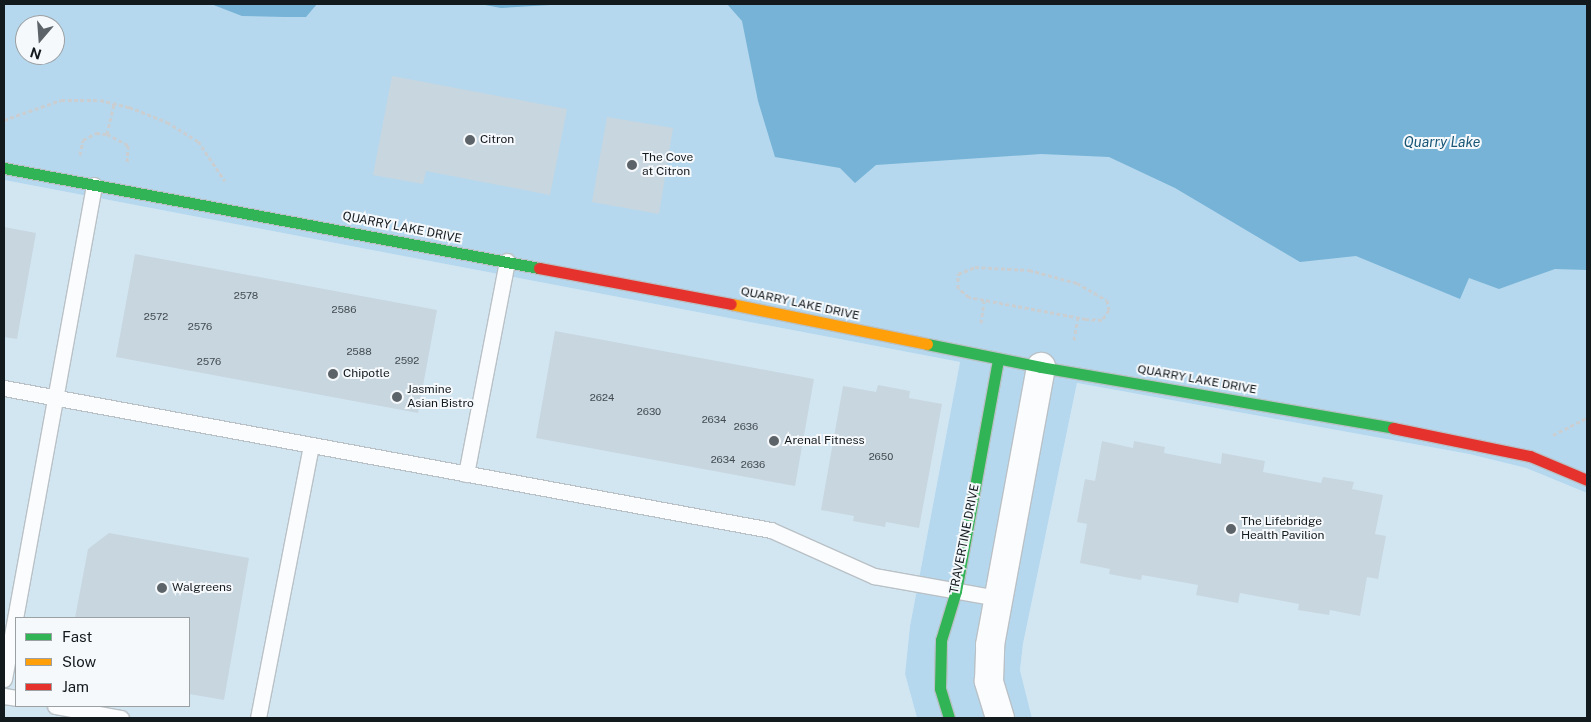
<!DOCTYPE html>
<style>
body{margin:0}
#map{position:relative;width:1591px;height:722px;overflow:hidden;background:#e3eef5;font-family:"Public Sans",sans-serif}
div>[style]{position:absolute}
.built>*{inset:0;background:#d2e6f2}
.green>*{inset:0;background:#b5d8ee}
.water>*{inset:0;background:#76b3d6}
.building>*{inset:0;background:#c8d6df}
.path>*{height:3px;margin-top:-1.5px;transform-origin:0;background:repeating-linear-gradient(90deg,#caced1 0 4px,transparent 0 6.5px)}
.roads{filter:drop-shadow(1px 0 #b9c1c6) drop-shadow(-1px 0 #b9c1c6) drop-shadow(0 1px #b9c1c6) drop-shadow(0 -1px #b9c1c6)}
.lane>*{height:15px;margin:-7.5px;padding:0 7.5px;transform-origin:7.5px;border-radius:7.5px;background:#fbfcfe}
.street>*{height:28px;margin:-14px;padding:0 14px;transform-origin:14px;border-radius:14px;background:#fbfcfe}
.fast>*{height:11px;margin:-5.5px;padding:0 5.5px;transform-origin:5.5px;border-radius:5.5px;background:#30b455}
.slow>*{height:11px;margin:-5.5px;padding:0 5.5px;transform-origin:5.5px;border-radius:5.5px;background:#ff9f0a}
.jam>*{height:11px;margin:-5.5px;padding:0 5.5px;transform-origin:5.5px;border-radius:5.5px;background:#e5322d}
.dots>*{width:14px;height:14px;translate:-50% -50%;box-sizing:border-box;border:2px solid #f6f9fc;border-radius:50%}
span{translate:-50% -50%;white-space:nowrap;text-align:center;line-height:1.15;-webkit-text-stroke:4px #f6f9fc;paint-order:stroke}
.number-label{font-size:10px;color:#434c51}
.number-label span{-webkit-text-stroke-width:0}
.poi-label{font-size:12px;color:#131a1e}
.left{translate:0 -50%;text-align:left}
.street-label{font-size:12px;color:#131a1e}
.water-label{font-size:14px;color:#185676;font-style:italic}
.frame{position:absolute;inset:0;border:5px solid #131a1e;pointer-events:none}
.legend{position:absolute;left:15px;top:617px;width:175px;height:90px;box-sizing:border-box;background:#f6f9fc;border:1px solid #9ba0a3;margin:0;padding:6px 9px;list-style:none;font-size:15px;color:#131a1e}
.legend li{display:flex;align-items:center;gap:10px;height:25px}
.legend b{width:25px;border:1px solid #9ba0a3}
.north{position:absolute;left:15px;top:15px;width:50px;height:50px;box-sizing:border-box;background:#f6f9fc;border:1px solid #9ba0a3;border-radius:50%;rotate:198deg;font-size:14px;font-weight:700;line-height:20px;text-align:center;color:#131a1e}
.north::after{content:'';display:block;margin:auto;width:18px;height:22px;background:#5c6469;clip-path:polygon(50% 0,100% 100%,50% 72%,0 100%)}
</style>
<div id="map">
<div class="built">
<i style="clip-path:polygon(evenodd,4px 180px,960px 362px,910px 626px,905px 674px,917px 718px,4px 718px,4px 180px,16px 618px,189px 618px,189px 706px,16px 706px,16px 618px)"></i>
<i style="clip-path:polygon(1077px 383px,1469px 454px,1526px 468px,1587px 493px,1587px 718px,1032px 718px,1020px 670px,1023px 644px)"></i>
</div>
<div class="green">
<i style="clip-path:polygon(evenodd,4px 4px,1587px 4px,1587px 493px,1526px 468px,1469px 454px,1077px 383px,1023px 644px,1020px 670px,1032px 718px,917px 718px,905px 674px,910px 626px,960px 362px,4px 180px,4px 4px,25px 25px,55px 25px,55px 55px,25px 55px,25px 25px)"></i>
</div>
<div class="water">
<i style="clip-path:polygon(211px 4px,317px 4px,306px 17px,285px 17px,242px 16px)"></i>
<i style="clip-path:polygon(480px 4px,567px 4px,501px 8px)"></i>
<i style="clip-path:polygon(727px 4px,1587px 4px,1587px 270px,1555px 269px,1499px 289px,1469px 278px,1460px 299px,1356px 256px,1300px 262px,1175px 188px,1109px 157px,1041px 154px,876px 165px,855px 183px,840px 168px,775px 157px,758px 101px,742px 21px)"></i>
</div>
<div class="building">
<i style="clip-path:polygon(392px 76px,567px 109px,550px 195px,426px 171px,423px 184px,373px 175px)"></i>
<i style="clip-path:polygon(607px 117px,673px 128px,659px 214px,592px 202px)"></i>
<i style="clip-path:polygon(4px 227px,36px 233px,17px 339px,4px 337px)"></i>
<i style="clip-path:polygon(135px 254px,437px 310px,418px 413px,116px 357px)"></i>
<i style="clip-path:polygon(555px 331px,814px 379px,795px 486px,536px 438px)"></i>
<i style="clip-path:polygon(878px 385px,910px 391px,909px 398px,942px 404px,919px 528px,886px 522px,885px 527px,853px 521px,854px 516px,821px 510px,843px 386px,876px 392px)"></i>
<i style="clip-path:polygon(1102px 441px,1133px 448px,1134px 441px,1165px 447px,1164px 453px,1221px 464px,1222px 453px,1265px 461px,1263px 472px,1321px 483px,1323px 477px,1354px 482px,1352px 489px,1383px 495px,1375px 534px,1386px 536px,1378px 579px,1367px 577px,1360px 616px,1330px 610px,1329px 615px,1298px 610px,1299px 604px,1240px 593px,1238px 603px,1196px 595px,1198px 585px,1142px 575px,1141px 580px,1109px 574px,1110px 569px,1080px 563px,1087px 524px,1077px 522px,1085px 479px,1095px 481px)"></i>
<i style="clip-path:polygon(109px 533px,249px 558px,224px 700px,189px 694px,189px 618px,75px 618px,88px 549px)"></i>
</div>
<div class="path">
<i style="left:4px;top:120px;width:60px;rotate:-19.3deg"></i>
<i style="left:61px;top:100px;width:39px"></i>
<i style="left:100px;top:100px;width:30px;rotate:14deg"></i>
<i style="left:129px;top:107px;width:41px;rotate:21.5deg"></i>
<i style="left:167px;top:122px;width:36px;rotate:32deg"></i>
<i style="left:198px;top:141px;width:48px;rotate:56deg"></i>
<i style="left:107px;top:134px;width:32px;rotate:-77deg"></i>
<i style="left:80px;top:155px;width:15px;rotate:-79deg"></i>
<i style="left:83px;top:140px;width:15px;rotate:-28deg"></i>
<i style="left:96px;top:133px;width:11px;rotate:5deg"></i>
<i style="left:107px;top:134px;width:24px;rotate:28deg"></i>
<i style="left:128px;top:145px;width:18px;rotate:93deg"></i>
<i style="left:975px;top:267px;width:54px;rotate:3.2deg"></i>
<i style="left:1029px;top:270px;width:50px;rotate:15.2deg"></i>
<i style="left:1077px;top:283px;width:34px;rotate:30deg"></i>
<i style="left:1107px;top:300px;width:10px;rotate:79deg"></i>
<i style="left:1109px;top:310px;width:12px;rotate:125deg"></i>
<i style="left:1102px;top:320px;width:16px;rotate:-176deg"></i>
<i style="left:1086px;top:319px;width:119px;rotate:-169.4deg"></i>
<i style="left:969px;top:297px;width:14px;rotate:-141deg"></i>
<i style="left:958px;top:288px;width:14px;rotate:-90deg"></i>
<i style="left:958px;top:274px;width:18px;rotate:-22deg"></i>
<i style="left:981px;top:323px;width:22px;rotate:-82deg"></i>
<i style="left:1074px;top:340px;width:22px;rotate:-80deg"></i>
<i style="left:1553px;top:435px;width:38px;rotate:-27deg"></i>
</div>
<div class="roads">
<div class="lane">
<i style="left:4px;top:388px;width:780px;rotate:10.49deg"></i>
<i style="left:771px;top:530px;width:113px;rotate:24.1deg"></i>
<i style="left:874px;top:576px;width:126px;rotate:10.1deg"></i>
<i style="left:466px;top:474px;width:217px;rotate:-79.1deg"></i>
<i style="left:4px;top:679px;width:502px;rotate:-79.67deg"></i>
<i style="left:4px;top:696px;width:12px;rotate:9deg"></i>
<i style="left:55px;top:706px;width:67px;rotate:10.3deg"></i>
<i style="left:258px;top:718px;width:278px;rotate:-79deg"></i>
</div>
<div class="street">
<i style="left:1000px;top:718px;width:39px;rotate:-107deg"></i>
<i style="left:989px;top:681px;width:36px;rotate:-88deg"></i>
<i style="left:990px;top:645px;width:283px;rotate:-79.6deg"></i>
</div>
<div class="fast">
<i style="left:4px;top:168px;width:544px;rotate:10.59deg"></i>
<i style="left:927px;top:344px;width:116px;rotate:11.4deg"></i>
<i style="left:1041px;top:367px;width:357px;rotate:9.8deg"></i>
<i style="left:949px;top:718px;width:31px;rotate:-107deg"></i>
<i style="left:940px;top:688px;width:48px;rotate:-88.8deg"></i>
<i style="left:941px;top:640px;width:51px;rotate:-73deg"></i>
<i style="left:956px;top:591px;width:236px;rotate:-79.7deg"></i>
</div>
<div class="slow">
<i style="left:731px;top:304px;width:200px;rotate:11.5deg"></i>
</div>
<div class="jam">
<i style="left:539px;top:268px;width:195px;rotate:10.6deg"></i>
<i style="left:1393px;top:428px;width:140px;rotate:11.6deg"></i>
<i style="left:1530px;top:456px;width:62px;rotate:22.8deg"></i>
</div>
</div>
<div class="dots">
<i style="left:470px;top:140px;background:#5c6469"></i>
<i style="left:632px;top:165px;background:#5c6469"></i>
<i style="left:333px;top:374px;background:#5c6469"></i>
<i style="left:397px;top:397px;background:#5c6469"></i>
<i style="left:774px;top:441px;background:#5c6469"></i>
<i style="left:1231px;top:529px;background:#5c6469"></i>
<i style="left:162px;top:588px;background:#5c6469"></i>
</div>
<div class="number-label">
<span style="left:246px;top:296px">2578</span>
<span style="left:344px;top:310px">2586</span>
<span style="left:156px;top:317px">2572</span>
<span style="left:200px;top:327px">2576</span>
<span style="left:359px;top:352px">2588</span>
<span style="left:407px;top:361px">2592</span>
<span style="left:209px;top:362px">2576</span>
<span style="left:602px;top:398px">2624</span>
<span style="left:649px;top:412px">2630</span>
<span style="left:714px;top:420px">2634</span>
<span style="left:746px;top:427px">2636</span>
<span style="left:881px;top:457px">2650</span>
<span style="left:723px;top:460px">2634</span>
<span style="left:753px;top:465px">2636</span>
</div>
<div class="poi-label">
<span class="left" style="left:480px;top:140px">Citron</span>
<span class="left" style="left:642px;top:165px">The Cove<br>at Citron</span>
<span class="left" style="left:343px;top:374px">Chipotle</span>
<span class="left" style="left:407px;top:397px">Jasmine<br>Asian Bistro</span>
<span class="left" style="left:784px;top:441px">Arenal Fitness</span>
<span class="left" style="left:1241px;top:529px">The Lifebridge<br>Health Pavilion</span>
<span class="left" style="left:172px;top:588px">Walgreens</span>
</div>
<div class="street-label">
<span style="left:402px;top:228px;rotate:11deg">QUARRY LAKE DRIVE</span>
<span style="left:800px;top:304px;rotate:12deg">QUARRY LAKE DRIVE</span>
<span style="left:1197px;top:380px;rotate:10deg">QUARRY LAKE DRIVE</span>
<span style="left:965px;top:539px;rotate:-79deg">TRAVERTINE DRIVE</span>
</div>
<div class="water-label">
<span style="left:1442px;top:142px">Quarry Lake</span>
</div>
<div class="frame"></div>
<ul class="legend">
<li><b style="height:6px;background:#30b455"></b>Fast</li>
<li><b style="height:6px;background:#ff9f0a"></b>Slow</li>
<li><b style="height:6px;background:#e5322d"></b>Jam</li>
</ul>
<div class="north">N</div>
</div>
